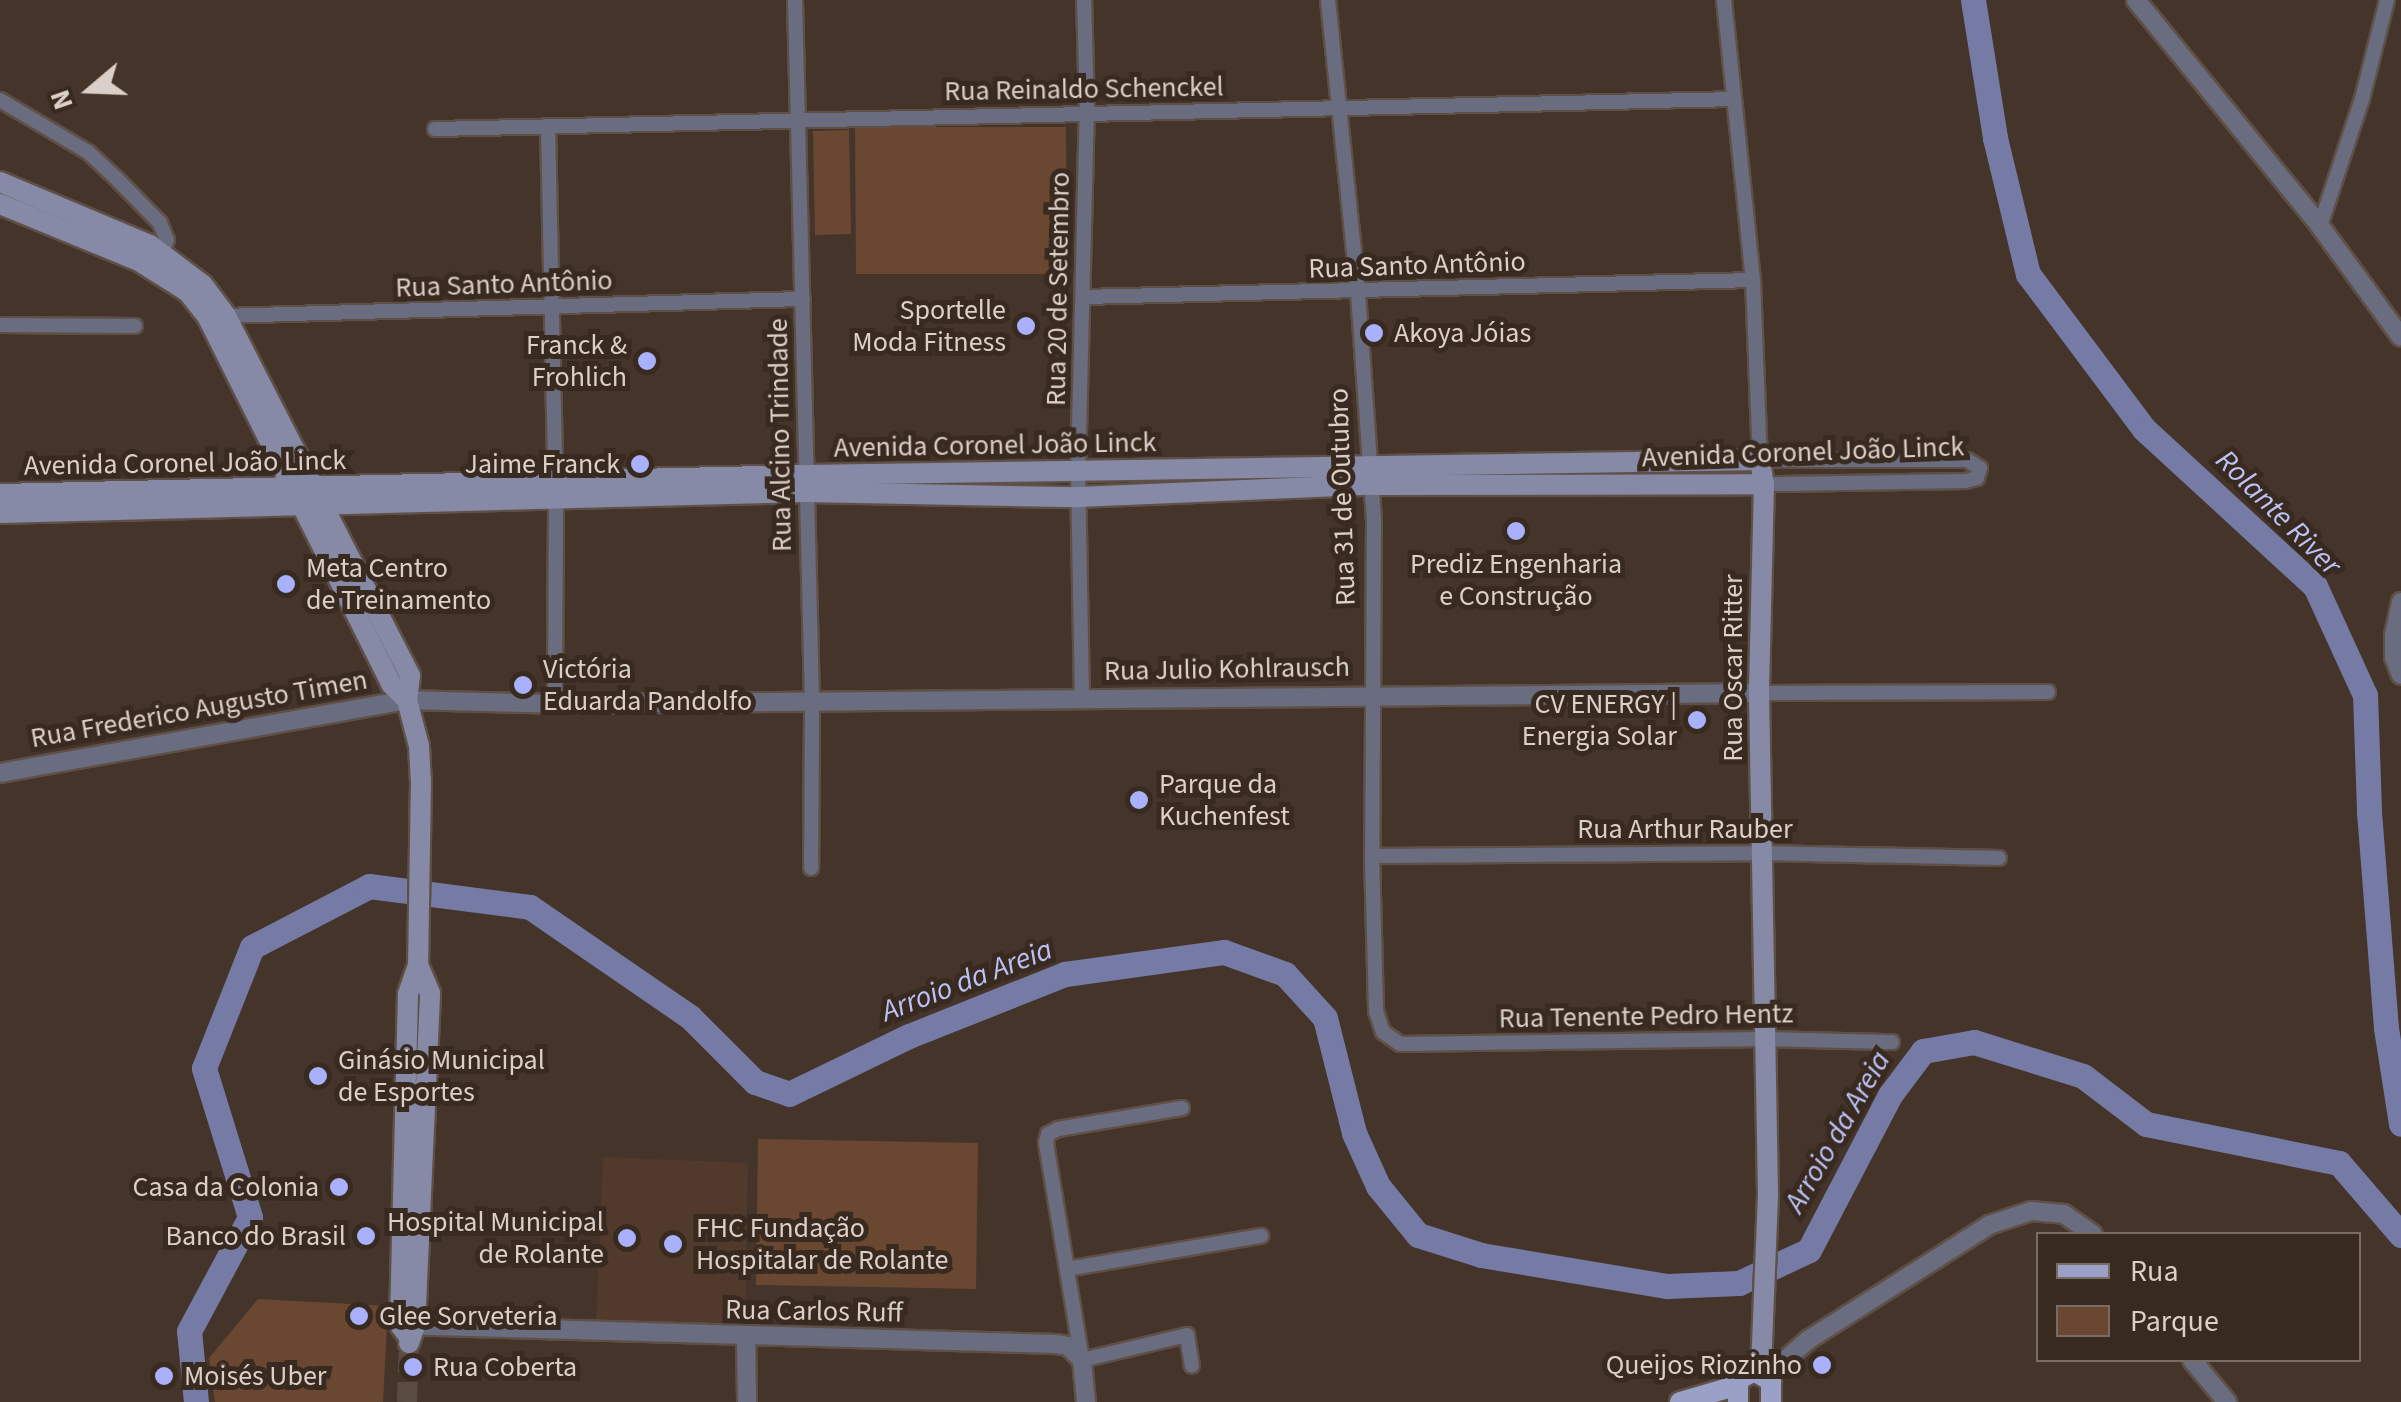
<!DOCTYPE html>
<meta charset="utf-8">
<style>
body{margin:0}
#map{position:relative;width:2401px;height:1402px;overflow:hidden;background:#44342a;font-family:"Source Sans 3",sans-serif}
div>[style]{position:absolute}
.built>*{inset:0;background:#513a2c}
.green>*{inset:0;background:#6a4730}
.river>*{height:25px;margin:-12.5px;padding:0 12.5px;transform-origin:12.5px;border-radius:12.5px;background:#767ba5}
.secondary-tunnel>*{height:20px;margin-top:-10px;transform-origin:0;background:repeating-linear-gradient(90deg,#5a4b42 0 20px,transparent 0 30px)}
.roads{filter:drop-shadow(2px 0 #5f5047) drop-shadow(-2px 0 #5f5047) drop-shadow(0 2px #5f5047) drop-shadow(0 -2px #5f5047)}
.minor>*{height:14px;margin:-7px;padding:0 7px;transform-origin:7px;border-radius:7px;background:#6a6d7f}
.tertiary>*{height:18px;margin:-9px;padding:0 9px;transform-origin:9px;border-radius:9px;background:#6a6d7f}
.secondary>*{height:20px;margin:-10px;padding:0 10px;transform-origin:10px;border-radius:10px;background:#868aa7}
.primary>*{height:20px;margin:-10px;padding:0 10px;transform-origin:10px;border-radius:10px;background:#9ba0c6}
.dots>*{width:28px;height:28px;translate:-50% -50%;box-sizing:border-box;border:5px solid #392a20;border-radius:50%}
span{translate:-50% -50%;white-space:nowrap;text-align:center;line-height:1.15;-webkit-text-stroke:10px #392a20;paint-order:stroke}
.street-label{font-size:28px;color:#dacfc9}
.poi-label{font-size:28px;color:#dacfc9}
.right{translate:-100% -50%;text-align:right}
.left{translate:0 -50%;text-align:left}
.water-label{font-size:30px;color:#bcc2f8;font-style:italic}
.legend{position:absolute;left:2036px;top:1232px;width:325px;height:130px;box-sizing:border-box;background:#392a20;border:2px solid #796c64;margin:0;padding:12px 18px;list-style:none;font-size:30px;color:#dacfc9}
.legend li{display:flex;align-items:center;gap:20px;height:50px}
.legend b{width:50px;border:2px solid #796c64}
.north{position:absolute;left:40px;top:40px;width:100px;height:100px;-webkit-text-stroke:8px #392a20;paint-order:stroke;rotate:251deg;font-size:28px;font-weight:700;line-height:40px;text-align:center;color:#dacfc9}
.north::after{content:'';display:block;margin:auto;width:35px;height:45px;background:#dacfc9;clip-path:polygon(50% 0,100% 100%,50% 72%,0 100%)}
</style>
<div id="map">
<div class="built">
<i style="clip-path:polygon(603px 1157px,748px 1163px,745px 1327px,596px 1325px)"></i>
</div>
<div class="green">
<i style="clip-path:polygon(855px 127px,1066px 127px,1067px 274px,856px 274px)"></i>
<i style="clip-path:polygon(849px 130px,851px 234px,815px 235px,813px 131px)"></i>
<i style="clip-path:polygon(758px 1139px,978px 1143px,976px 1289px,756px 1285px)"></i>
<i style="clip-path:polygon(258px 1299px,388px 1306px,383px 1402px,215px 1402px,209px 1358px)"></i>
</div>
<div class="river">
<i style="left:1973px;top:0;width:140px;rotate:80.9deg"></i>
<i style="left:1995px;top:138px;width:140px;rotate:76.4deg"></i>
<i style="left:2028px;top:274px;width:194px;rotate:53.2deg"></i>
<i style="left:2144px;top:429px;width:232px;rotate:42.6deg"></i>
<i style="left:2315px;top:586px;width:120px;rotate:65.4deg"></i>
<i style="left:2365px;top:695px;width:117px;rotate:88deg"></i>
<i style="left:2369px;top:812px;width:217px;rotate:85.5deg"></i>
<i style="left:2386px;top:1028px;width:97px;rotate:81.1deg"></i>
<i style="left:196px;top:1402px;width:71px;rotate:-95.6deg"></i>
<i style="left:189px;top:1331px;width:129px;rotate:-61.8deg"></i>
<i style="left:250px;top:1217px;width:156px;rotate:-107.2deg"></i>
<i style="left:204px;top:1068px;width:130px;rotate:-68.4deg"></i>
<i style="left:252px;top:947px;width:132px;rotate:-27.5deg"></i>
<i style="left:369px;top:886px;width:162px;rotate:7.4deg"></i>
<i style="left:530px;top:907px;width:194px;rotate:34.5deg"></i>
<i style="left:690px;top:1017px;width:92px;rotate:45deg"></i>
<i style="left:755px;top:1082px;width:36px;rotate:19deg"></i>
<i style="left:789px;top:1094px;width:133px;rotate:-25.8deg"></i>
<i style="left:909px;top:1036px;width:168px;rotate:-21.7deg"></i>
<i style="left:1065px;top:974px;width:161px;rotate:-7.9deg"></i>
<i style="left:1224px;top:952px;width:65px;rotate:19.8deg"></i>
<i style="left:1285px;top:974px;width:59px;rotate:47.7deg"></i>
<i style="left:1325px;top:1018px;width:119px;rotate:75.8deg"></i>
<i style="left:1354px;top:1133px;width:58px;rotate:65.6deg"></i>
<i style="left:1378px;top:1186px;width:63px;rotate:50.8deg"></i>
<i style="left:1418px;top:1235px;width:66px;rotate:17.6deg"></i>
<i style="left:1481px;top:1255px;width:189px;rotate:9.5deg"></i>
<i style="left:1667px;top:1286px;width:72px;rotate:-2.4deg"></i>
<i style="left:1739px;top:1283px;width:77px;rotate:-25.2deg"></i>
<i style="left:1809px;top:1250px;width:175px;rotate:-62.4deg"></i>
<i style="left:1890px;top:1095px;width:55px;rotate:-53.1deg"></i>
<i style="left:1923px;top:1051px;width:52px;rotate:-10deg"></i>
<i style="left:1974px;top:1042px;width:114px;rotate:17.3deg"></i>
<i style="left:2083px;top:1076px;width:79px;rotate:37.3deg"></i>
<i style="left:2146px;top:1124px;width:197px;rotate:11.4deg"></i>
<i style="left:2339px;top:1163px;width:95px;rotate:49.3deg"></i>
</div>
<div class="secondary-tunnel">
<i style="left:407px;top:1402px;width:59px;rotate:-88.1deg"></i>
</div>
<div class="roads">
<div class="minor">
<i style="left:795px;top:0;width:702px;rotate:88.61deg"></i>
<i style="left:812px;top:702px;width:166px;rotate:90.3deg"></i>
<i style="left:1328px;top:0;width:294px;rotate:84.1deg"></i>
<i style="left:1358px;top:292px;width:227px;rotate:86deg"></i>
<i style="left:1374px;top:518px;width:338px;rotate:90.3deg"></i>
<i style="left:1372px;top:856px;width:155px;rotate:88.5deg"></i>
<i style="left:1376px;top:1011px;width:22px;rotate:72deg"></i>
<i style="left:1383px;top:1032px;width:21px;rotate:35deg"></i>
<i style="left:1400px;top:1044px;width:365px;rotate:-0.8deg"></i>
<i style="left:1765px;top:1039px;width:127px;rotate:1.4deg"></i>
<i style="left:1724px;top:0;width:281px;rotate:84.1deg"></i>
<i style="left:1753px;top:280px;width:180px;rotate:87.8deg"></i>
<i style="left:1760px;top:460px;width:207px"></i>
<i style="left:1967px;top:460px;width:15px;rotate:32deg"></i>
<i style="left:1980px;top:468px;width:10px;rotate:107deg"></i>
<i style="left:1977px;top:478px;width:11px;rotate:165deg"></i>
<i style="left:1966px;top:481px;width:202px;rotate:179.1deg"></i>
<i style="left:0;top:100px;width:102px;rotate:30.6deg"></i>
<i style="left:88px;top:152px;width:38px;rotate:43deg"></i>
<i style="left:116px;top:178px;width:63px;rotate:45.6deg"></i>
<i style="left:160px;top:223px;width:18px;rotate:68deg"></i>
<i style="left:167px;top:240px;width:22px;rotate:112deg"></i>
<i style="left:548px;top:127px;width:374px;rotate:88.8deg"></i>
<i style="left:556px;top:501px;width:203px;rotate:90.3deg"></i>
<i style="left:435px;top:129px;width:1298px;rotate:-1.32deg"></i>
<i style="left:2320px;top:226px;width:134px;rotate:-71.7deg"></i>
<i style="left:2362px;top:99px;width:102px;rotate:-75.8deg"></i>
<i style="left:1083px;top:297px;width:670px;rotate:-1.45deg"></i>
<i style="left:222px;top:316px;width:581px;rotate:-1.68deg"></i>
<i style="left:0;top:325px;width:135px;rotate:0.4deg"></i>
<i style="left:1759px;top:693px;width:289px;rotate:-0.2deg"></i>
<i style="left:1082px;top:700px;width:227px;rotate:-91deg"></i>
<i style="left:1078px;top:473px;width:362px;rotate:-88.6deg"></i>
<i style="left:1087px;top:111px;width:111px;rotate:-91.5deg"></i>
<i style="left:1372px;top:856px;width:389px;rotate:-0.4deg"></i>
<i style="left:1761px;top:853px;width:238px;rotate:1.2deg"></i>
<i style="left:1182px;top:1108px;width:126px;rotate:170.4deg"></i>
<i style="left:1058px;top:1129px;width:11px;rotate:153deg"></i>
<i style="left:1048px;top:1134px;width:9px;rotate:103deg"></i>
<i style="left:1046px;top:1143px;width:220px;rotate:80.6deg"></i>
<i style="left:1082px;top:1360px;width:108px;rotate:-13.4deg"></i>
<i style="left:1187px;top:1335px;width:31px;rotate:81deg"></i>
<i style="left:1067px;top:1269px;width:197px;rotate:-9.7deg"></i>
</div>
<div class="tertiary">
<i style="left:2136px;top:0;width:291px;rotate:50.8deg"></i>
<i style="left:2320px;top:226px;width:137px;rotate:53.9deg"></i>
<i style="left:2401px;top:602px;width:34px;rotate:102deg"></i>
<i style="left:2394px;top:635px;width:22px;rotate:90deg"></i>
<i style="left:2394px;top:657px;width:19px;rotate:69deg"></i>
<i style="left:0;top:773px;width:413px;rotate:-10.2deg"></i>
<i style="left:407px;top:700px;width:148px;rotate:1.5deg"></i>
<i style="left:555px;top:704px;width:1204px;rotate:-0.52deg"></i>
<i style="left:401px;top:1325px;width:655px;rotate:1.66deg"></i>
<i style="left:1056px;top:1344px;width:12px;rotate:9deg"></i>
<i style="left:1068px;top:1346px;width:20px;rotate:45deg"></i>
<i style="left:1082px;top:1360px;width:42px;rotate:84.6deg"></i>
<i style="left:746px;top:1337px;width:65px;rotate:89.1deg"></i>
<i style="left:2192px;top:1360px;width:55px;rotate:50.2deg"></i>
<i style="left:1767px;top:1376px;width:55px;rotate:-41.3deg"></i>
<i style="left:1808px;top:1340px;width:214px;rotate:-32.4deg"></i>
<i style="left:1989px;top:1225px;width:44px;rotate:-18.4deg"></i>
<i style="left:2031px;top:1211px;width:33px;rotate:5deg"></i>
<i style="left:2064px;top:1214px;width:35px;rotate:35deg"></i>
</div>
<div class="secondary">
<i style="left:0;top:182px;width:163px;rotate:22.8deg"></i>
<i style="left:150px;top:245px;width:66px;rotate:37deg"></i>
<i style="left:203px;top:285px;width:39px;rotate:53deg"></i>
<i style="left:226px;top:316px;width:404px;rotate:62.9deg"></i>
<i style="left:410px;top:676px;width:24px;rotate:97deg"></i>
<i style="left:407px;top:700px;width:48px;rotate:75.4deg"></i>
<i style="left:419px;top:746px;width:33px;rotate:87deg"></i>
<i style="left:421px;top:779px;width:186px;rotate:90.9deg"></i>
<i style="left:418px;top:965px;width:31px;rotate:109deg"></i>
<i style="left:408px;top:994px;width:331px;rotate:91.4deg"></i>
<i style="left:400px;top:1325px;width:15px;rotate:53deg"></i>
<i style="left:0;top:204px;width:150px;rotate:22.3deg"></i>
<i style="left:139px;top:261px;width:58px;rotate:32.3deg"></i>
<i style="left:188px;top:292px;width:31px;rotate:52deg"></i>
<i style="left:207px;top:316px;width:411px;rotate:63.4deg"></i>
<i style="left:391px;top:684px;width:23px;rotate:45deg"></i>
<i style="left:0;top:494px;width:806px;rotate:-1.35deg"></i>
<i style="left:806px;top:475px;width:954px;rotate:-0.9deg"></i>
<i style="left:1760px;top:460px;width:24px;rotate:81deg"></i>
<i style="left:1764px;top:484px;width:209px;rotate:91.4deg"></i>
<i style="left:1759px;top:693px;width:502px;rotate:88.97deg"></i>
<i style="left:1768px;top:1195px;width:178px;rotate:92.3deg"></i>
<i style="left:0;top:513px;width:806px;rotate:-1.49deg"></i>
<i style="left:806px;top:492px;width:272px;rotate:1.1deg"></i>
<i style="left:1078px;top:497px;width:291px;rotate:-2.4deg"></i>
<i style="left:1369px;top:485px;width:395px;rotate:-0.1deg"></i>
<i style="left:409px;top:1343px;width:18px;rotate:-71deg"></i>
<i style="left:415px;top:1326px;width:333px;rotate:-87.4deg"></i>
<i style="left:430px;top:993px;width:30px;rotate:-113deg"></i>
</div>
<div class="primary">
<i style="left:1680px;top:1402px;width:57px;rotate:-16.2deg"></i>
<i style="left:1738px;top:1402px;width:22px;rotate:-90deg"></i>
<i style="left:1738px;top:1380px;width:18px;rotate:-29deg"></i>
<i style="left:1754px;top:1371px;width:20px;rotate:30deg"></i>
<i style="left:1771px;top:1381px;width:21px;rotate:90deg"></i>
</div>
</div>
<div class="dots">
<i style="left:1026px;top:326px;background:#a9b0fc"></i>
<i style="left:1374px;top:333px;background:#a9b0fc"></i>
<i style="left:647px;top:361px;background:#a9b0fc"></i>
<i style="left:640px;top:464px;background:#a9b0fc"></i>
<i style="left:1516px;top:531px;background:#a9b0fc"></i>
<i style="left:286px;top:584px;background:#a9b0fc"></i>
<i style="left:523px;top:685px;background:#a9b0fc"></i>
<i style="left:1697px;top:720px;background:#a9b0fc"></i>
<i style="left:1139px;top:800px;background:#a9b0fc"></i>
<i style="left:318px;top:1076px;background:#a9b0fc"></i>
<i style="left:339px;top:1187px;background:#a9b0fc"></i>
<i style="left:366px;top:1236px;background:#a9b0fc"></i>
<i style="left:627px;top:1238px;background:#a9b0fc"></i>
<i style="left:673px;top:1244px;background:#a9b0fc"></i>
<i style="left:359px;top:1316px;background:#a9b0fc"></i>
<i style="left:1822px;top:1365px;background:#a9b0fc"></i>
<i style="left:413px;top:1367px;background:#a9b0fc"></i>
<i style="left:164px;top:1376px;background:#a9b0fc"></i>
</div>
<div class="street-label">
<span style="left:1084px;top:89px;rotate:-1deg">Rua Reinaldo Schenckel</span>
<span style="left:1417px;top:265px;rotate:-2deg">Rua Santo Antônio</span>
<span style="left:504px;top:284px;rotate:-2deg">Rua Santo Antônio</span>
<span style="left:1058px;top:289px;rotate:-89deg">Rua 20 de Setembro</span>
<span style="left:780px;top:435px;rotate:-91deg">Rua Alcino Trindade</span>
<span style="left:995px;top:445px;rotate:-1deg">Avenida Coronel João Linck</span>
<span style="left:1803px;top:452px;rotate:-2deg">Avenida Coronel João Linck</span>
<span style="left:185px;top:463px;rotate:-1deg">Avenida Coronel João Linck</span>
<span style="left:1342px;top:497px;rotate:-92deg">Rua 31 de Outubro</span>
<span style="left:1733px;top:668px;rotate:-90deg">Rua Oscar Ritter</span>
<span style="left:1227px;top:669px;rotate:-1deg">Rua Julio Kohlrausch</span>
<span style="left:199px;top:709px;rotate:-10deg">Rua Frederico Augusto Timen</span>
<span style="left:1685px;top:829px">Rua Arthur Rauber</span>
<span style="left:1646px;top:1016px;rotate:-1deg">Rua Tenente Pedro Hentz</span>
<span style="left:814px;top:1311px;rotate:1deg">Rua Carlos Ruff</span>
</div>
<div class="poi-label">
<span class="right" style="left:1006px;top:326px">Sportelle<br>Moda Fitness</span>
<span class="left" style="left:1394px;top:333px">Akoya Jóias</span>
<span class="right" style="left:627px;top:361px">Franck &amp;<br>Frohlich</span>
<span class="right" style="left:620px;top:464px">Jaime Franck</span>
<span style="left:1516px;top:580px">Prediz Engenharia<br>e Construção</span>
<span class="left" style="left:306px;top:584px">Meta Centro<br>de Treinamento</span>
<span class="left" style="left:543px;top:685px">Victória<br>Eduarda Pandolfo</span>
<span class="right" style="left:1677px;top:720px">CV ENERGY |<br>Energia Solar</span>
<span class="left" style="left:1159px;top:800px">Parque da<br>Kuchenfest</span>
<span class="left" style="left:338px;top:1076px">Ginásio Municipal<br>de Esportes</span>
<span class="right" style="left:319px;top:1187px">Casa da Colonia</span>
<span class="right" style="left:604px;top:1238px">Hospital Municipal<br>de Rolante</span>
<span class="left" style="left:696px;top:1244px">FHC Fundação<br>Hospitalar de Rolante</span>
<span class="right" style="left:346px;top:1236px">Banco do Brasil</span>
<span class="left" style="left:379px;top:1316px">Glee Sorveteria</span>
<span class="right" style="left:1802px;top:1365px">Queijos Riozinho</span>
<span class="left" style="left:433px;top:1367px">Rua Coberta</span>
<span class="left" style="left:184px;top:1376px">Moisés Uber</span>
</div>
<div class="water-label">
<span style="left:2278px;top:513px;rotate:45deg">Rolante River</span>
<span style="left:967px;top:981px;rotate:-21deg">Arroio da Areia</span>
<span style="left:1838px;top:1132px;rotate:-60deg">Arroio da Areia</span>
</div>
<ul class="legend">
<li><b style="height:12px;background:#9ba0c6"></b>Rua</li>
<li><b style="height:28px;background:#6a4730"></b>Parque</li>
</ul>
<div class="north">N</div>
</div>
